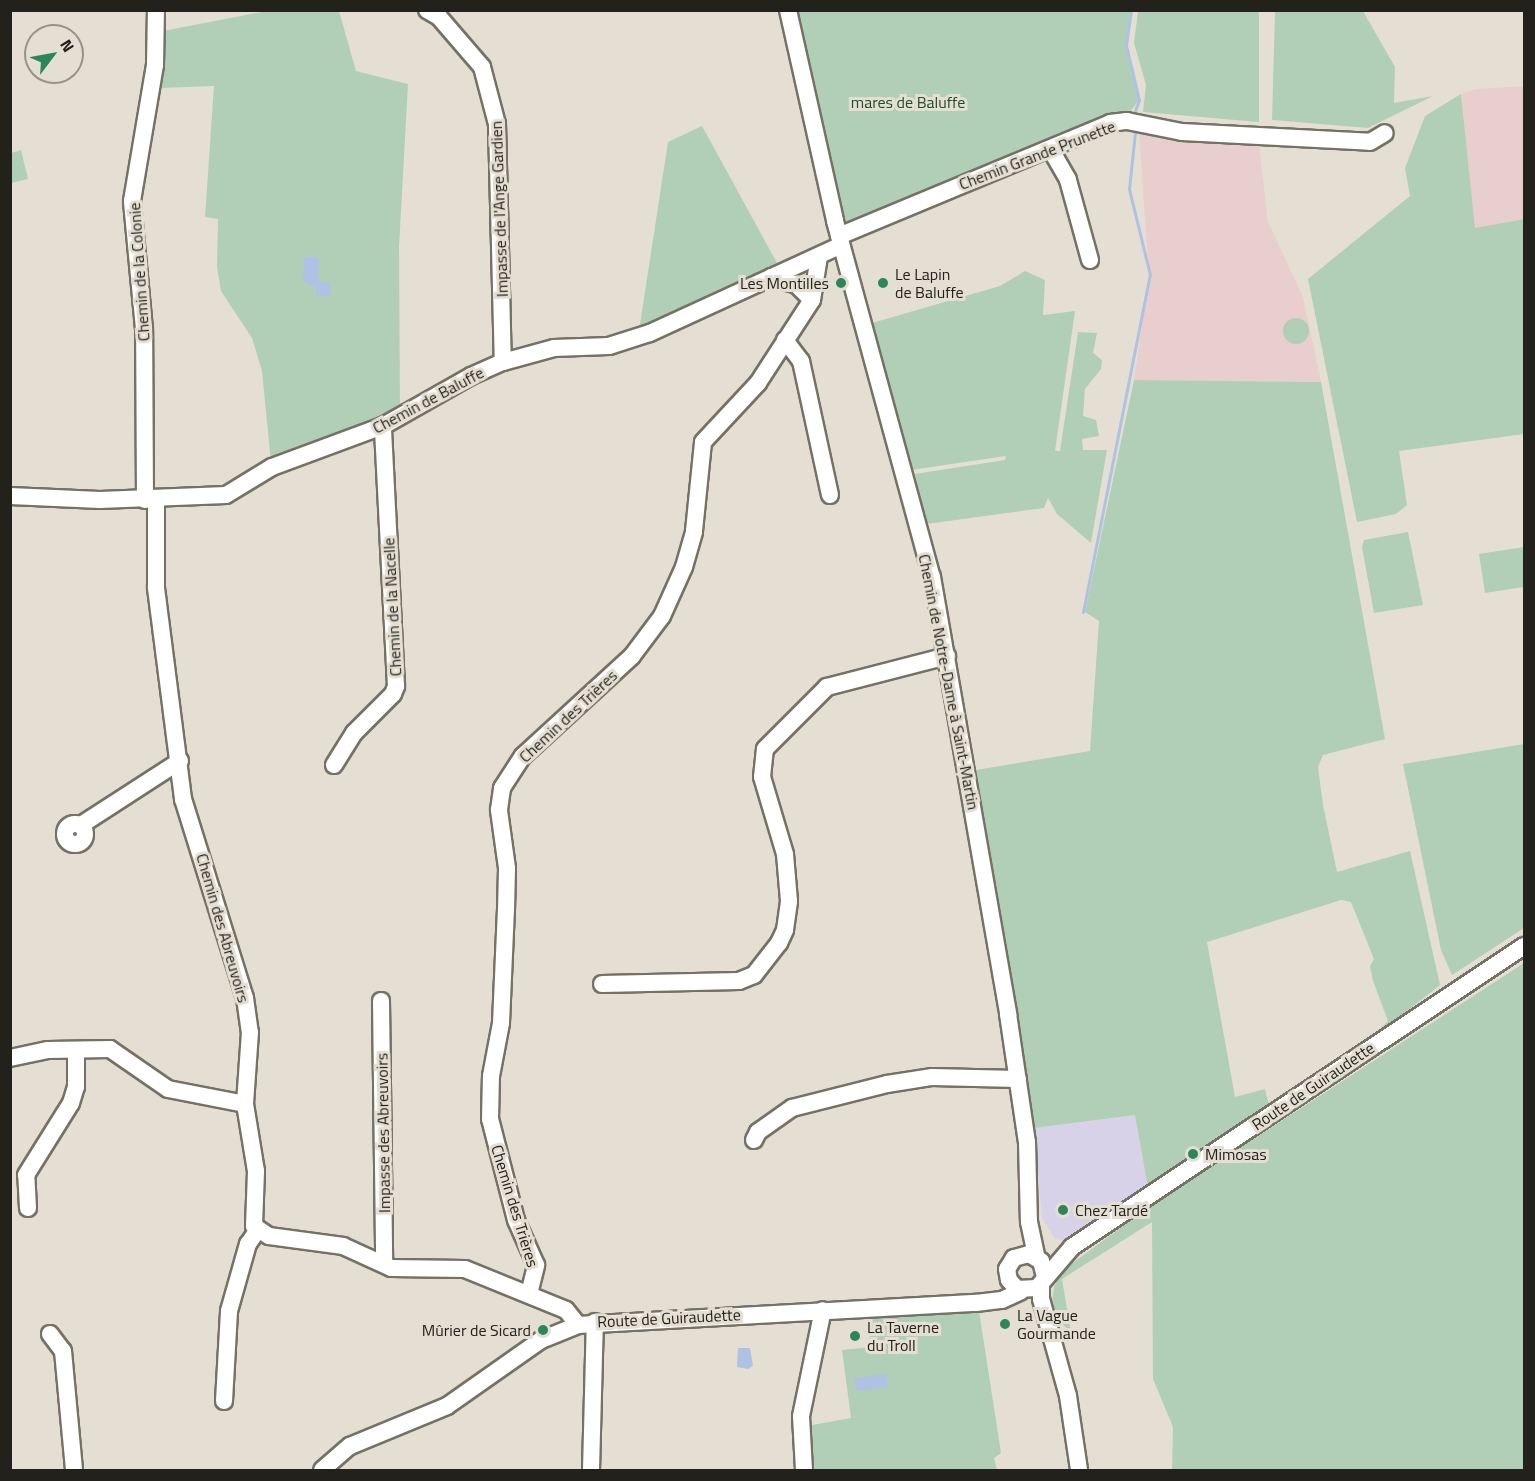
<!DOCTYPE html>
<meta charset="utf-8">
<style>
body{margin:0}
#map{position:relative;width:1535px;height:1481px;overflow:hidden;background:#e4dfd2;font-family:"Titillium Web",sans-serif}
div>[style]{position:absolute}
.commercial>*{inset:0;background:#d7d2e7}
.industrial>*{inset:0;background:#e9cece}
.green>*{inset:0;background:#b1cfb6}
.round{border-radius:50%}
.water>*{inset:0;background:#afc2e4}
.stream>*{height:3px;margin:-1.5px;padding:0 1.5px;transform-origin:1.5px;border-radius:1.5px;background:#afc2e4}
.roads{filter:drop-shadow(2px 0 #757165) drop-shadow(-2px 0 #757165) drop-shadow(0 2px #757165) drop-shadow(0 -2px #757165)}
.minor>*{height:16px;margin:-8px;padding:0 8px;transform-origin:8px;border-radius:8px;background:#fff}
.minor>.ring{margin:-8px;padding:0;box-sizing:content-box;background:none;border:16px solid #fff;border-radius:50%}
.dots>*{width:16px;height:16px;translate:-50% -50%;box-sizing:border-box;border:3px solid #e4dfd2;border-radius:50%}
span{translate:-50% -50%;white-space:nowrap;text-align:center;line-height:1.15;-webkit-text-stroke:6px #e4dfd2;paint-order:stroke}
.park-label{font-size:16px;color:#1c4f2a}
.street-label{font-size:16px;color:#23211c}
.poi-label{font-size:16px;color:#23211c}
.left{translate:0 -50%;text-align:left}
.right{translate:-100% -50%;text-align:right}
.frame{position:absolute;inset:0;border:12px solid #23211c;pointer-events:none}
.north{position:absolute;left:24px;top:24px;width:60px;height:60px;box-sizing:border-box;background:#e4dfd2;border:2px solid #979389;border-radius:50%;rotate:58deg;font-size:16px;font-weight:700;line-height:24px;text-align:center;color:#23211c}
.north::after{content:'';display:block;margin:auto;width:21px;height:27px;background:#2d865b;clip-path:polygon(50% 0,100% 100%,50% 72%,0 100%)}
</style>
<div id="map">
<div class="commercial">
<i style="clip-path:polygon(1135px 1115px,1148px 1188px,1064px 1240px,1055px 1239px,1042px 1218px,1034px 1128px)"></i>
</div>
<div class="industrial">
<i style="clip-path:polygon(1524px 86px,1524px 219px,1475px 228px,1461px 94px,1475px 89px)"></i>
<i style="clip-path:polygon(1139px 132px,1259px 145px,1268px 222px,1303px 297px,1321px 382px,1134px 380px,1149px 278px)"></i>
</div>
<div class="green">
<i style="clip-path:polygon(272px 10px,339px 11px,356px 71px,408px 84px,399px 247px,400px 411px,271px 462px,262px 371px,252px 338px,221px 291px,217px 267px,218px 219px,205px 217px,214px 86px,160px 88px,163px 31px)"></i>
<i style="clip-path:polygon(790px 11px,1131px 11px,1126px 45px,1139px 100px,1126px 117px,846px 230px)"></i>
<i style="clip-path:polygon(1138px 11px,1259px 11px,1259px 122px,1143px 112px,1146px 85px,1134px 43px)"></i>
<i style="clip-path:polygon(1275px 11px,1363px 11px,1395px 67px,1394px 103px,1433px 96px,1368px 128px,1272px 120px)"></i>
<i style="clip-path:polygon(1461px 94px,1475px 228px,1524px 219px,1524px 434px,1399px 451px,1407px 505px,1396px 514px,1357px 522px,1308px 279px,1410px 196px,1405px 168px,1425px 116px)"></i>
<i style="clip-path:polygon(702px 126px,777px 263px,639px 331px,668px 142px)"></i>
<i style="clip-path:polygon(21px 150px,28px 179px,11px 183px,11px 153px)"></i>
<i style="clip-path:polygon(1025px 271px,1045px 280px,1043px 315px,1075px 311px,1055px 451px,1060px 451px,1078px 332px,1097px 333px,1093px 353px,1102px 360px,1101px 369px,1085px 389px,1083px 416px,1096px 420px,1099px 436px,1082px 439px,1083px 450px,1107px 450px,1091px 543px,1057px 514px,1048px 498px,1044px 508px,926px 524px,915px 474px,1005px 460px,1006px 456px,911px 470px,872px 323px,1000px 286px)"></i>
<i class="round" style="left:1283px;top:318px;width:26px;height:26px"></i>
<i style="clip-path:polygon(1134px 380px,1321px 382px,1385px 739px,1323px 755px,1318px 767px,1323px 805px,1337px 872px,1410px 851px,1440px 985px,1365px 1044px,1388px 1021px,1373px 981px,1370px 966px,1374px 959px,1351px 902px,1341px 900px,1207px 942px,1235px 1097px,1265px 1089px,1270px 1109px,1148px 1188px,1135px 1115px,1034px 1128px,976px 770px,1090px 751px,1099px 621px,1085px 612px)"></i>
<i style="clip-path:polygon(1408px 532px,1423px 605px,1374px 613px,1362px 547px,1364px 540px)"></i>
<i style="clip-path:polygon(1524px 547px,1524px 587px,1485px 593px,1479px 554px)"></i>
<i style="clip-path:polygon(1524px 744px,1524px 928px,1452px 975px,1441px 950px,1403px 764px)"></i>
<i style="clip-path:polygon(1524px 963px,1524px 1470px,1172px 1470px,1173px 1427px,1153px 1379px,1152px 1222px,1062px 1279px,1071px 1332px,1061px 1323px,1052px 1302px,1054px 1287px,1062px 1271px,1146px 1209px)"></i>
<i style="clip-path:polygon(979px 1311px,1001px 1453px,994px 1458px,997px 1470px,808px 1470px,807px 1426px,851px 1418px,842px 1350px,871px 1347px,867px 1318px)"></i>
</div>
<div class="water">
<i style="clip-path:polygon(304px 257px,319px 257px,318px 280px,327px 284px,331px 280px,330px 296px,316px 296px,316px 287px,303px 282px)"></i>
<i style="clip-path:polygon(738px 1348px,750px 1348px,753px 1366px,748px 1369px,737px 1367px)"></i>
<i style="clip-path:polygon(886px 1374px,888px 1387px,856px 1391px,855px 1378px)"></i>
</div>
<div class="stream">
<i style="left:1131px;top:10px;width:35px;rotate:98deg"></i>
<i style="left:1126px;top:45px;width:57px;rotate:76.7deg"></i>
<i style="left:1139px;top:100px;width:15px;rotate:110deg"></i>
<i style="left:1083px;top:612px;width:344px;rotate:-78.8deg"></i>
<i style="left:1150px;top:275px;width:89px;rotate:-103.7deg"></i>
<i style="left:1129px;top:189px;width:57px;rotate:-84deg"></i>
</div>
<div class="roads">
<div class="minor">
<i style="left:427px;top:10px;width:14px;rotate:30deg"></i>
<i style="left:439px;top:17px;width:66px;rotate:49.3deg"></i>
<i style="left:482px;top:67px;width:59px;rotate:75.3deg"></i>
<i style="left:497px;top:124px;width:238px;rotate:88.6deg"></i>
<i style="left:788px;top:10px;width:216px;rotate:77.4deg"></i>
<i style="left:835px;top:221px;width:369px;rotate:74.8deg"></i>
<i style="left:932px;top:577px;width:444px;rotate:80.1deg"></i>
<i style="left:1008px;top:1014px;width:129px;rotate:81.6deg"></i>
<i style="left:1027px;top:1142px;width:80px;rotate:88.6deg"></i>
<i style="left:1029px;top:1222px;width:35px;rotate:78deg"></i>
<i style="left:1051px;top:150px;width:34px;rotate:60deg"></i>
<i style="left:1068px;top:180px;width:83px;rotate:74.6deg"></i>
<i style="left:839px;top:236px;width:294px;rotate:-22.6deg"></i>
<i style="left:1110px;top:123px;width:17px;rotate:-7deg"></i>
<i style="left:1127px;top:121px;width:56px;rotate:11.3deg"></i>
<i style="left:1182px;top:132px;width:188px;rotate:3deg"></i>
<i style="left:1370px;top:142px;width:17px;rotate:-31deg"></i>
<i style="left:771px;top:277px;width:27px;rotate:17deg"></i>
<i style="left:797px;top:285px;width:21px;rotate:45deg"></i>
<i style="left:785px;top:340px;width:26px;rotate:53deg"></i>
<i style="left:801px;top:361px;width:137px;rotate:77.8deg"></i>
<i style="left:10px;top:496px;width:90px;rotate:2.5deg"></i>
<i style="left:100px;top:500px;width:126px;rotate:-2.3deg"></i>
<i style="left:226px;top:495px;width:54px;rotate:-31.3deg"></i>
<i style="left:272px;top:467px;width:118px;rotate:-20.3deg"></i>
<i style="left:383px;top:426px;width:101px;rotate:-29.6deg"></i>
<i style="left:471px;top:376px;width:35px;rotate:-24deg"></i>
<i style="left:503px;top:362px;width:53px;rotate:-15.4deg"></i>
<i style="left:554px;top:348px;width:55px;rotate:-2.1deg"></i>
<i style="left:609px;top:346px;width:43px;rotate:-17.6deg"></i>
<i style="left:650px;top:333px;width:210px;rotate:-24.7deg"></i>
<i style="left:145px;top:500px;width:171px;rotate:-90.3deg"></i>
<i style="left:144px;top:329px;width:129px;rotate:-95.4deg"></i>
<i style="left:132px;top:201px;width:138px;rotate:-80.4deg"></i>
<i style="left:155px;top:65px;width:55px;rotate:-89deg"></i>
<i style="left:156px;top:500px;width:88px;rotate:90deg"></i>
<i style="left:156px;top:588px;width:213px;rotate:82.7deg"></i>
<i style="left:183px;top:799px;width:208px;rotate:72.7deg"></i>
<i style="left:245px;top:998px;width:34px;rotate:82deg"></i>
<i style="left:250px;top:1032px;width:72px;rotate:94deg"></i>
<i style="left:245px;top:1104px;width:68px;rotate:80.7deg"></i>
<i style="left:256px;top:1171px;width:55px;rotate:92.1deg"></i>
<i style="left:254px;top:1226px;width:18px;rotate:34deg"></i>
<i style="left:269px;top:1236px;width:75px;rotate:7.7deg"></i>
<i style="left:343px;top:1246px;width:53px;rotate:24.6deg"></i>
<i style="left:391px;top:1268px;width:74px;rotate:0.8deg"></i>
<i style="left:465px;top:1269px;width:109px;rotate:22.1deg"></i>
<i style="left:566px;top:1310px;width:19px;rotate:51deg"></i>
<i style="left:334px;top:765px;width:38px;rotate:-58deg"></i>
<i style="left:354px;top:733px;width:55px;rotate:-45deg"></i>
<i style="left:393px;top:694px;width:9px;rotate:-69deg"></i>
<i style="left:396px;top:686px;width:260px;rotate:-92.9deg"></i>
<i class="ring" style="left:65px;top:824px;width:4px;height:4px"></i>
<i style="left:81px;top:825px;width:118px;rotate:-32.9deg"></i>
<i style="left:602px;top:984px;width:137px;rotate:-1.3deg"></i>
<i style="left:739px;top:981px;width:16px;rotate:-22deg"></i>
<i style="left:754px;top:975px;width:41px;rotate:-52deg"></i>
<i style="left:779px;top:943px;width:14px;rotate:-65deg"></i>
<i style="left:785px;top:930px;width:29px;rotate:-82deg"></i>
<i style="left:789px;top:901px;width:47px;rotate:-94.9deg"></i>
<i style="left:785px;top:854px;width:80px;rotate:-106.6deg"></i>
<i style="left:762px;top:777px;width:28px;rotate:-84deg"></i>
<i style="left:765px;top:749px;width:88px;rotate:-45deg"></i>
<i style="left:827px;top:687px;width:124px;rotate:-14.5deg"></i>
<i style="left:381px;top:1001px;width:263px;rotate:89.3deg"></i>
<i style="left:10px;top:1058px;width:39px;rotate:-12deg"></i>
<i style="left:48px;top:1050px;width:62px;rotate:-0.9deg"></i>
<i style="left:110px;top:1049px;width:70px;rotate:34.6deg"></i>
<i style="left:168px;top:1089px;width:78px;rotate:11deg"></i>
<i style="left:754px;top:1140px;width:9px;rotate:-63deg"></i>
<i style="left:758px;top:1132px;width:42px;rotate:-35.2deg"></i>
<i style="left:792px;top:1108px;width:98px;rotate:-14.2deg"></i>
<i style="left:887px;top:1084px;width:46px;rotate:-8.8deg"></i>
<i style="left:932px;top:1077px;width:86px;rotate:1.3deg"></i>
<i style="left:28px;top:1208px;width:33px;rotate:-93deg"></i>
<i style="left:26px;top:1175px;width:85px;rotate:-58deg"></i>
<i style="left:71px;top:1103px;width:17px;rotate:-73deg"></i>
<i style="left:76px;top:1087px;width:37px;rotate:-90deg"></i>
<i style="left:1045px;top:1277px;width:16px;rotate:-104deg"></i>
<i style="left:1041px;top:1261px;width:14px;rotate:-150deg"></i>
<i style="left:1029px;top:1254px;width:16px;rotate:165deg"></i>
<i style="left:1014px;top:1258px;width:13px;rotate:122deg"></i>
<i style="left:1007px;top:1269px;width:11px;rotate:80deg"></i>
<i style="left:1009px;top:1280px;width:12px;rotate:48deg"></i>
<i style="left:1017px;top:1289px;width:20px;rotate:-3deg"></i>
<i style="left:1037px;top:1288px;width:54px;rotate:-49.5deg"></i>
<i style="left:1072px;top:1247px;width:543px;rotate:-33.66deg"></i>
<i style="left:1041px;top:1285px;width:14px;rotate:90deg"></i>
<i style="left:1041px;top:1299px;width:101px;rotate:74.4deg"></i>
<i style="left:1068px;top:1396px;width:75px;rotate:81.5deg"></i>
<i style="left:529px;top:1294px;width:30px;rotate:-76deg"></i>
<i style="left:536px;top:1265px;width:49px;rotate:-114deg"></i>
<i style="left:516px;top:1220px;width:104px;rotate:-104.4deg"></i>
<i style="left:490px;top:1119px;width:43px;rotate:-88.7deg"></i>
<i style="left:491px;top:1076px;width:54px;rotate:-79.3deg"></i>
<i style="left:501px;top:1023px;width:113px;rotate:-87.5deg"></i>
<i style="left:506px;top:910px;width:42px;rotate:-88.6deg"></i>
<i style="left:507px;top:868px;width:59px;rotate:-97.9deg"></i>
<i style="left:499px;top:810px;width:22px;rotate:-82deg"></i>
<i style="left:502px;top:788px;width:38px;rotate:-57deg"></i>
<i style="left:523px;top:756px;width:148px;rotate:-42.5deg"></i>
<i style="left:632px;top:656px;width:50px;rotate:-53.1deg"></i>
<i style="left:662px;top:616px;width:54px;rotate:-65.8deg"></i>
<i style="left:684px;top:567px;width:37px;rotate:-74deg"></i>
<i style="left:694px;top:531px;width:89px;rotate:-84.2deg"></i>
<i style="left:703px;top:442px;width:81px;rotate:-47deg"></i>
<i style="left:758px;top:383px;width:99px;rotate:-57deg"></i>
<i style="left:812px;top:300px;width:44px;rotate:-80.8deg"></i>
<i style="left:50px;top:1334px;width:21px;rotate:53deg"></i>
<i style="left:63px;top:1351px;width:120px;rotate:84.7deg"></i>
<i style="left:224px;top:1401px;width:90px;rotate:-86.8deg"></i>
<i style="left:229px;top:1311px;width:70px;rotate:-74.2deg"></i>
<i style="left:248px;top:1244px;width:16px;rotate:-55deg"></i>
<i style="left:322px;top:1470px;width:37px;rotate:-41deg"></i>
<i style="left:350px;top:1446px;width:105px;rotate:-22.4deg"></i>
<i style="left:447px;top:1406px;width:115px;rotate:-35.1deg"></i>
<i style="left:541px;top:1340px;width:40px;rotate:-22deg"></i>
<i style="left:578px;top:1325px;width:399px;rotate:-3.2deg"></i>
<i style="left:976px;top:1303px;width:26px;rotate:-7deg"></i>
<i style="left:1002px;top:1300px;width:21px;rotate:-25deg"></i>
<i style="left:591px;top:1470px;width:148px;rotate:-88.5deg"></i>
<i style="left:804px;top:1470px;width:54px;rotate:-93.2deg"></i>
<i style="left:801px;top:1416px;width:108px;rotate:-78.3deg"></i>
</div>
</div>
<div class="dots">
<i style="left:841px;top:283px;background:#2d865b"></i>
<i style="left:883px;top:283px;background:#2d865b"></i>
<i style="left:1193px;top:1154px;background:#2d865b"></i>
<i style="left:1063px;top:1210px;background:#2d865b"></i>
<i style="left:1005px;top:1324px;background:#2d865b"></i>
<i style="left:543px;top:1330px;background:#2d865b"></i>
<i style="left:855px;top:1336px;background:#2d865b"></i>
</div>
<div class="park-label">
<span style="left:908px;top:102px">mares de Baluffe</span>
</div>
<div class="street-label">
<span style="left:1037px;top:155px;rotate:-21deg">Chemin Grande Prunette</span>
<span style="left:499px;top:209px;rotate:-92deg">Impasse de l'Ange Gardien</span>
<span style="left:139px;top:272px;rotate:-94deg">Chemin de la Colonie</span>
<span style="left:428px;top:400px;rotate:-28deg">Chemin de Baluffe</span>
<span style="left:392px;top:607px;rotate:-93deg">Chemin de la Nacelle</span>
<span style="left:949px;top:682px;rotate:79deg">Chemin de Notre-Dame à Saint-Martin</span>
<span style="left:568px;top:716px;rotate:-43deg">Chemin des Trières</span>
<span style="left:223px;top:928px;rotate:74deg">Chemin des Abreuvoirs</span>
<span style="left:1313px;top:1086px;rotate:-34deg">Route de Guiraudette</span>
<span style="left:383px;top:1133px;rotate:-91deg">Impasse des Abreuvoirs</span>
<span style="left:515px;top:1206px;rotate:73deg">Chemin des Trières</span>
<span style="left:669px;top:1318px;rotate:-3deg">Route de Guiraudette</span>
</div>
<div class="poi-label">
<span class="left" style="left:895px;top:283px">Le Lapin<br>de Baluffe</span>
<span class="right" style="left:829px;top:283px">Les Montilles</span>
<span class="left" style="left:1205px;top:1154px">Mimosas</span>
<span class="left" style="left:1075px;top:1210px">Chez Tardé</span>
<span class="left" style="left:1017px;top:1324px">La Vague<br>Gourmande</span>
<span class="left" style="left:867px;top:1336px">La Taverne<br>du Troll</span>
<span class="right" style="left:531px;top:1330px">Mûrier de Sicard</span>
</div>
<div class="frame"></div>
<div class="north">N</div>
</div>
